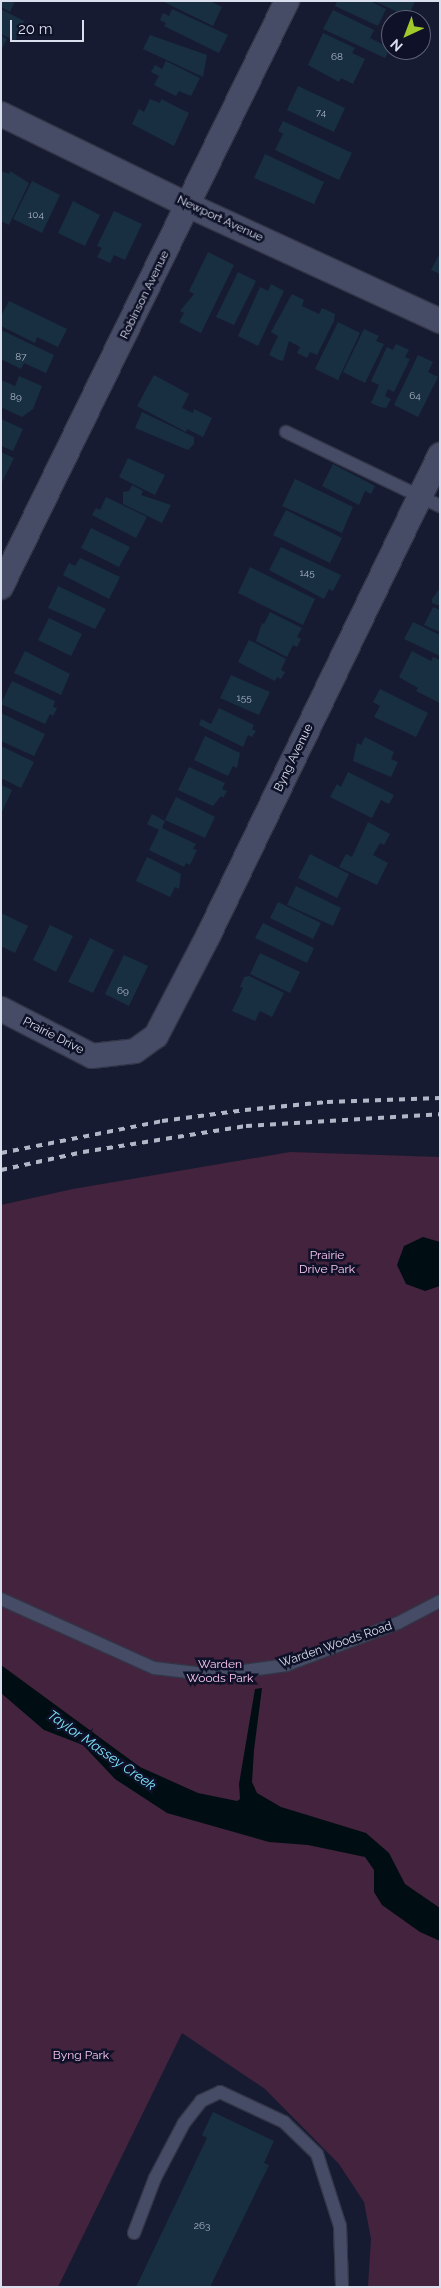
<!DOCTYPE html>
<style>
body{margin:0}
#map{position:relative;width:441px;height:2288px;overflow:hidden;background:#161b31;font-family:Raleway,sans-serif}
div>[style]{position:absolute}
.green>*{inset:0;background:#43233d}
.water>*{inset:0;background:#000e13}
.building>*{inset:0;background:#182f41}
.roads{filter:drop-shadow(1px 0 #333547) drop-shadow(-1px 0 #333547) drop-shadow(0 1px #333547) drop-shadow(0 -1px #333547)}
.lane>*{height:12px;margin:-6px;padding:0 6px;transform-origin:6px;border-radius:6px;background:#464c66}
.street>*{height:24px;margin:-12px;padding:0 12px;transform-origin:12px;border-radius:12px;background:#464c66}
.rail>*{height:4px;margin-top:-2px;transform-origin:0;background:repeating-linear-gradient(90deg,#b2b7c7 0 6px,transparent 0 12px)}
span{translate:-50% -50%;white-space:nowrap;text-align:center;line-height:1.15;-webkit-text-stroke:5px #0e1127;paint-order:stroke}
.number-label{font-size:10px;color:#aab3c3}
.number-label span{-webkit-text-stroke-width:0}
.street-label{font-size:12px;color:#dadfee}
.park-label{font-size:12px;color:#fec8f2}
.water-label{font-size:14px;color:#7ee7ff;font-style:italic}
.frame{position:absolute;inset:0;border:2px solid #dadfee;pointer-events:none}
.north{position:absolute;left:381px;top:10px;width:50px;height:50px;box-sizing:border-box;background:#0e1127;border:1px solid #606377;border-radius:50%;rotate:223deg;font-size:14px;font-weight:700;line-height:20px;text-align:center;color:#dadfee}
.north::after{content:'';display:block;margin:auto;width:18px;height:22px;background:#a1c92a;clip-path:polygon(50% 0,100% 100%,50% 72%,0 100%)}
.scale{position:absolute;left:10px;top:20px;width:74px;height:22px;box-sizing:border-box;border:2px solid #dadfee;border-top:0;padding-left:6px;font-size:15px;line-height:18px;white-space:nowrap;color:#dadfee;-webkit-text-stroke:4px #0e1127;paint-order:stroke}
</style>
<div id="map">
<div class="green">
<i style="clip-path:polygon(290px 1152px,440px 1157px,440px 2287px,368px 2287px,371px 2239px,364px 2202px,339px 2164px,265px 2089px,182px 2033px,58px 2287px,1px 2287px,1px 1205px,73px 1189px)"></i>
</div>
<div class="water">
<i style="clip-path:polygon(423px 1237px,440px 1242px,440px 1286px,425px 1291px,406px 1284px,397px 1265px,404px 1246px)"></i>
<i style="clip-path:polygon(1px 1665px,140px 1767px,198px 1793px,237px 1801px,240px 1799px,239px 1784px,255px 1689px,262px 1688px,254px 1750px,252px 1782px,257px 1793px,281px 1807px,366px 1833px,389px 1853px,405px 1884px,440px 1908px,440px 1941px,420px 1932px,382px 1905px,374px 1892px,374px 1870px,365px 1857px,308px 1845px,269px 1842px,167px 1813px,115px 1779px,83px 1745px,44px 1730px,1px 1693px)"></i>
</div>
<div class="building">
<i style="clip-path:polygon(1px 1px,15px 1px,10px 12px,1px 7px)"></i>
<i style="clip-path:polygon(162px 1px,210px 1px,222px 7px,213px 26px)"></i>
<i style="clip-path:polygon(337px 1px,370px 1px,386px 9px,378px 26px,335px 6px)"></i>
<i style="clip-path:polygon(374px 1px,415px 1px,408px 17px)"></i>
<i style="clip-path:polygon(1px 9px,24px 21px,15px 41px,1px 34px)"></i>
<i style="clip-path:polygon(172px 9px,228px 35px,219px 53px,164px 26px,166px 23px,160px 20px,163px 13px,169px 16px)"></i>
<i style="clip-path:polygon(333px 10px,374px 30px,370px 38px,390px 48px,385px 58px,323px 29px)"></i>
<i style="clip-path:polygon(323px 33px,355px 48px,352px 53px,365px 59px,353px 84px,341px 78px,339px 82px,308px 65px)"></i>
<i style="clip-path:polygon(150px 35px,207px 55px,203px 77px,143px 49px)"></i>
<i style="clip-path:polygon(1px 36px,7px 39px,1px 50px)"></i>
<i style="clip-path:polygon(166px 61px,200px 78px,191px 96px,179px 91px,176px 96px,154px 85px,159px 76px,151px 72px,155px 65px,162px 69px)"></i>
<i style="clip-path:polygon(298px 86px,345px 108px,334px 132px,287px 110px)"></i>
<i style="clip-path:polygon(150px 99px,160px 103px,161px 99px,189px 113px,174px 146px,132px 124px,139px 109px,144px 112px)"></i>
<i style="clip-path:polygon(283px 121px,352px 153px,339px 180px,275px 150px,283px 134px,278px 131px)"></i>
<i style="clip-path:polygon(265px 154px,324px 182px,314px 204px,254px 178px)"></i>
<i style="clip-path:polygon(1px 171px,9px 174px,10px 171px,29px 183px,9px 225px,1px 221px)"></i>
<i style="clip-path:polygon(32px 181px,60px 195px,42px 233px,13px 219px)"></i>
<i style="clip-path:polygon(73px 201px,100px 215px,85px 246px,58px 233px)"></i>
<i style="clip-path:polygon(114px 211px,142px 224px,125px 260px,114px 255px,110px 263px,97px 257px,102px 248px,97px 246px)"></i>
<i style="clip-path:polygon(208px 252px,234px 265px,201px 333px,179px 322px,184px 313px,180px 311px,194px 294px,189px 291px)"></i>
<i style="clip-path:polygon(440px 253px,440px 274px,431px 270px)"></i>
<i style="clip-path:polygon(238px 272px,256px 281px,234px 325px,216px 317px)"></i>
<i style="clip-path:polygon(271px 284px,284px 291px,258px 346px,238px 336px,260px 287px,268px 291px)"></i>
<i style="clip-path:polygon(292px 294px,304px 300px,302px 306px,319px 314px,322px 308px,335px 314px,334px 321px,317px 355px,310px 352px,307px 358px,297px 353px,300px 347px,289px 341px,283px 361px,279px 360px,269px 355px,278px 336px,271px 332px)"></i>
<i style="clip-path:polygon(9px 301px,67px 329px,58px 347px,37px 337px,35px 343px,1px 326px,1px 316px)"></i>
<i style="clip-path:polygon(338px 322px,360px 333px,338px 380px,315px 369px)"></i>
<i style="clip-path:polygon(364px 329px,379px 336px,376px 341px,384px 344px,365px 383px,343px 372px)"></i>
<i style="clip-path:polygon(1px 330px,54px 355px,46px 373px,24px 363px,21px 369px,1px 359px)"></i>
<i style="clip-path:polygon(396px 344px,409px 350px,405px 357px,410px 359px,394px 392px,388px 389px,385px 396px,391px 399px,386px 408px,380px 407px,371px 403px,379px 385px,371px 381px,387px 347px,393px 350px)"></i>
<i style="clip-path:polygon(418px 355px,433px 362px,428px 372px,438px 377px,418px 417px,394px 405px)"></i>
<i style="clip-path:polygon(154px 375px,189px 394px,182px 408px,193px 413px,194px 409px,212px 418px,203px 437px,187px 429px,186px 432px,137px 406px)"></i>
<i style="clip-path:polygon(19px 376px,42px 386px,33px 409px,22px 417px,1px 407px,1px 380px,15px 386px)"></i>
<i style="clip-path:polygon(142px 412px,194px 437px,194px 444px,188px 450px,135px 428px)"></i>
<i style="clip-path:polygon(1px 419px,23px 429px,13px 451px,1px 446px)"></i>
<i style="clip-path:polygon(1px 452px,14px 458px,1px 484px)"></i>
<i style="clip-path:polygon(128px 458px,165px 475px,155px 495px,119px 477px)"></i>
<i style="clip-path:polygon(333px 464px,375px 486px,371px 494px,365px 491px,359px 505px,322px 486px)"></i>
<i style="clip-path:polygon(295px 479px,353px 507px,342px 533px,282px 506px)"></i>
<i style="clip-path:polygon(132px 485px,143px 491px,141px 495px,171px 505px,162px 523px,123px 504px,123px 492px,129px 491px)"></i>
<i style="clip-path:polygon(106px 497px,147px 517px,136px 538px,92px 515px,96px 508px,100px 510px)"></i>
<i style="clip-path:polygon(286px 510px,342px 538px,330px 563px,273px 535px)"></i>
<i style="clip-path:polygon(91px 528px,130px 547px,119px 567px,81px 548px)"></i>
<i style="clip-path:polygon(281px 547px,341px 575px,333px 591px,329px 589px,324px 599px,269px 570px)"></i>
<i style="clip-path:polygon(80px 558px,120px 577px,109px 599px,63px 575px,69px 563px,75px 566px)"></i>
<i style="clip-path:polygon(250px 567px,315px 599px,303px 625px,238px 593px)"></i>
<i style="clip-path:polygon(58px 586px,106px 609px,95px 629px,48px 608px)"></i>
<i style="clip-path:polygon(440px 588px,440px 606px,432px 603px,432px 599px)"></i>
<i style="clip-path:polygon(433px 607px,440px 610px,440px 632px,424px 625px)"></i>
<i style="clip-path:polygon(270px 612px,302px 628px,297px 637px,301px 639px,297px 647px,293px 645px,287px 657px,256px 641px,262px 623px,264px 624px)"></i>
<i style="clip-path:polygon(49px 618px,82px 634px,71px 656px,38px 640px)"></i>
<i style="clip-path:polygon(413px 622px,440px 635px,440px 656px,404px 639px)"></i>
<i style="clip-path:polygon(249px 640px,286px 659px,281px 670px,285px 672px,281px 679px,277px 677px,275px 681px,238px 662px)"></i>
<i style="clip-path:polygon(25px 651px,70px 674px,61px 695px,14px 673px)"></i>
<i style="clip-path:polygon(412px 651px,431px 661px,433px 657px,440px 660px,440px 703px,416px 691px,418px 688px,399px 677px)"></i>
<i style="clip-path:polygon(231px 675px,270px 692px,259px 715px,220px 698px)"></i>
<i style="clip-path:polygon(12px 681px,55px 701px,53px 707px,57px 708px,53px 716px,50px 714px,45px 724px,1px 704px)"></i>
<i style="clip-path:polygon(380px 689px,428px 713px,416px 737px,374px 717px,380px 706px,373px 702px)"></i>
<i style="clip-path:polygon(219px 708px,254px 725px,252px 729px,256px 731px,252px 737px,248px 735px,243px 747px,199px 725px,201px 719px,211px 724px)"></i>
<i style="clip-path:polygon(1px 713px,45px 734px,34px 756px,1px 741px)"></i>
<i style="clip-path:polygon(205px 736px,240px 753px,237px 768px,233px 766px,228px 776px,194px 760px)"></i>
<i style="clip-path:polygon(365px 737px,394px 752px,391px 759px,398px 762px,391px 777px,353px 761px,357px 743px,361px 745px)"></i>
<i style="clip-path:polygon(1px 746px,34px 762px,21px 788px,1px 778px)"></i>
<i style="clip-path:polygon(189px 767px,225px 783px,222px 789px,227px 791px,223px 798px,221px 796px,213px 806px,178px 790px)"></i>
<i style="clip-path:polygon(348px 772px,394px 795px,389px 804px,381px 800px,372px 818px,330px 797px,337px 784px,341px 787px)"></i>
<i style="clip-path:polygon(1px 785px,12px 790px,1px 814px)"></i>
<i style="clip-path:polygon(176px 797px,215px 817px,205px 838px,165px 820px)"></i>
<i style="clip-path:polygon(152px 814px,165px 821px,162px 828px,196px 844px,193px 849px,197px 850px,190px 865px,186px 863px,184px 867px,149px 850px,159px 830px,147px 824px)"></i>
<i style="clip-path:polygon(368px 822px,390px 834px,384px 845px,380px 843px,373px 855px,388px 863px,377px 885px,339px 867px,346px 854px,352px 857px)"></i>
<i style="clip-path:polygon(310px 854px,349px 874px,337px 898px,298px 878px)"></i>
<i style="clip-path:polygon(147px 857px,181px 874px,179px 889px,175px 887px,170px 897px,136px 881px)"></i>
<i style="clip-path:polygon(296px 886px,341px 908px,333px 926px,287px 905px)"></i>
<i style="clip-path:polygon(278px 902px,321px 923px,313px 939px,270px 918px)"></i>
<i style="clip-path:polygon(1px 913px,28px 926px,15px 953px,1px 946px)"></i>
<i style="clip-path:polygon(263px 923px,314px 948px,307px 963px,255px 938px)"></i>
<i style="clip-path:polygon(50px 925px,73px 936px,56px 972px,33px 960px)"></i>
<i style="clip-path:polygon(90px 938px,114px 950px,93px 993px,68px 982px)"></i>
<i style="clip-path:polygon(260px 953px,300px 972px,290px 993px,250px 974px)"></i>
<i style="clip-path:polygon(124px 955px,148px 966px,129px 1006px,105px 994px)"></i>
<i style="clip-path:polygon(249px 976px,284px 993px,272px 1017px,260px 1011px,255px 1021px,232px 1011px,243px 988px,240px 987px,244px 977px)"></i>
<i style="clip-path:polygon(213px 2112px,274px 2141px,264px 2163px,269px 2165px,210px 2287px,136px 2287px,207px 2138px,202px 2135px)"></i>
</div>
<div class="roads">
<div class="lane">
<i style="left:286px;top:432px;width:171px;rotate:25.7deg"></i>
<i style="left:1px;top:1599px;width:168px;rotate:24.3deg"></i>
<i style="left:154px;top:1668px;width:60px;rotate:6.7deg"></i>
<i style="left:214px;top:1675px;width:74px;rotate:-7.8deg"></i>
<i style="left:287px;top:1665px;width:119px;rotate:-20.7deg"></i>
<i style="left:398px;top:1623px;width:47px;rotate:-27.6deg"></i>
<i style="left:134px;top:2233px;width:59px;rotate:-69.1deg"></i>
<i style="left:155px;top:2178px;width:62px;rotate:-62.2deg"></i>
<i style="left:184px;top:2123px;width:28px;rotate:-52deg"></i>
<i style="left:201px;top:2101px;width:21px;rotate:-25deg"></i>
<i style="left:220px;top:2092px;width:71px;rotate:25.1deg"></i>
<i style="left:284px;top:2122px;width:46px;rotate:44.1deg"></i>
<i style="left:317px;top:2154px;width:76px;rotate:72.3deg"></i>
<i style="left:340px;top:2226px;width:61px;rotate:88.1deg"></i>
</div>
<div class="street">
<i style="left:1px;top:114px;width:210px;rotate:26deg"></i>
<i style="left:190px;top:206px;width:275px;rotate:24.7deg"></i>
<i style="left:1px;top:587px;width:652px;rotate:-63.99deg"></i>
<i style="left:1px;top:1009px;width:102px;rotate:27.3deg"></i>
<i style="left:92px;top:1056px;width:43px;rotate:-6.6deg"></i>
<i style="left:135px;top:1051px;width:26px;rotate:-36deg"></i>
<i style="left:156px;top:1036px;width:115px;rotate:-62.5deg"></i>
<i style="left:209px;top:934px;width:532px;rotate:-64.25deg"></i>
</div>
</div>
<div class="rail">
<i style="left:1px;top:1153px;width:164px;rotate:-11.2deg"></i>
<i style="left:162px;top:1121px;width:84px;rotate:-7.5deg"></i>
<i style="left:245px;top:1110px;width:82px;rotate:-5.6deg"></i>
<i style="left:327px;top:1102px;width:113px;rotate:-2deg"></i>
<i style="left:1px;top:1170px;width:84px;rotate:-12.4deg"></i>
<i style="left:83px;top:1152px;width:165px;rotate:-9.1deg"></i>
<i style="left:246px;top:1126px;width:194px;rotate:-3.5deg"></i>
</div>
<div class="number-label">
<span style="left:337px;top:57px">68</span>
<span style="left:321px;top:113px">74</span>
<span style="left:36px;top:215px">104</span>
<span style="left:21px;top:357px">87</span>
<span style="left:415px;top:396px">64</span>
<span style="left:16px;top:397px">89</span>
<span style="left:307px;top:573px">145</span>
<span style="left:244px;top:698px">155</span>
<span style="left:123px;top:991px">69</span>
<span style="left:202px;top:2226px">263</span>
</div>
<div class="street-label">
<span style="left:220px;top:219px;rotate:25deg">Newport Avenue</span>
<span style="left:145px;top:295px;rotate:-64deg">Robinson Avenue</span>
<span style="left:294px;top:758px;rotate:-64deg">Byng Avenue</span>
<span style="left:53px;top:1036px;rotate:27deg">Prairie Drive</span>
<span style="left:336px;top:1645px;rotate:-19deg">Warden Woods Road</span>
</div>
<div class="park-label">
<span style="left:327px;top:1263px">Prairie<br>Drive Park</span>
<span style="left:220px;top:1672px">Warden<br>Woods Park</span>
<span style="left:81px;top:2056px">Byng Park</span>
</div>
<div class="water-label">
<span style="left:102px;top:1750px;rotate:35deg">Taylor Massey Creek</span>
</div>
<div class="frame"></div>
<div class="north">N</div>
<div class="scale">20 m</div>
</div>
